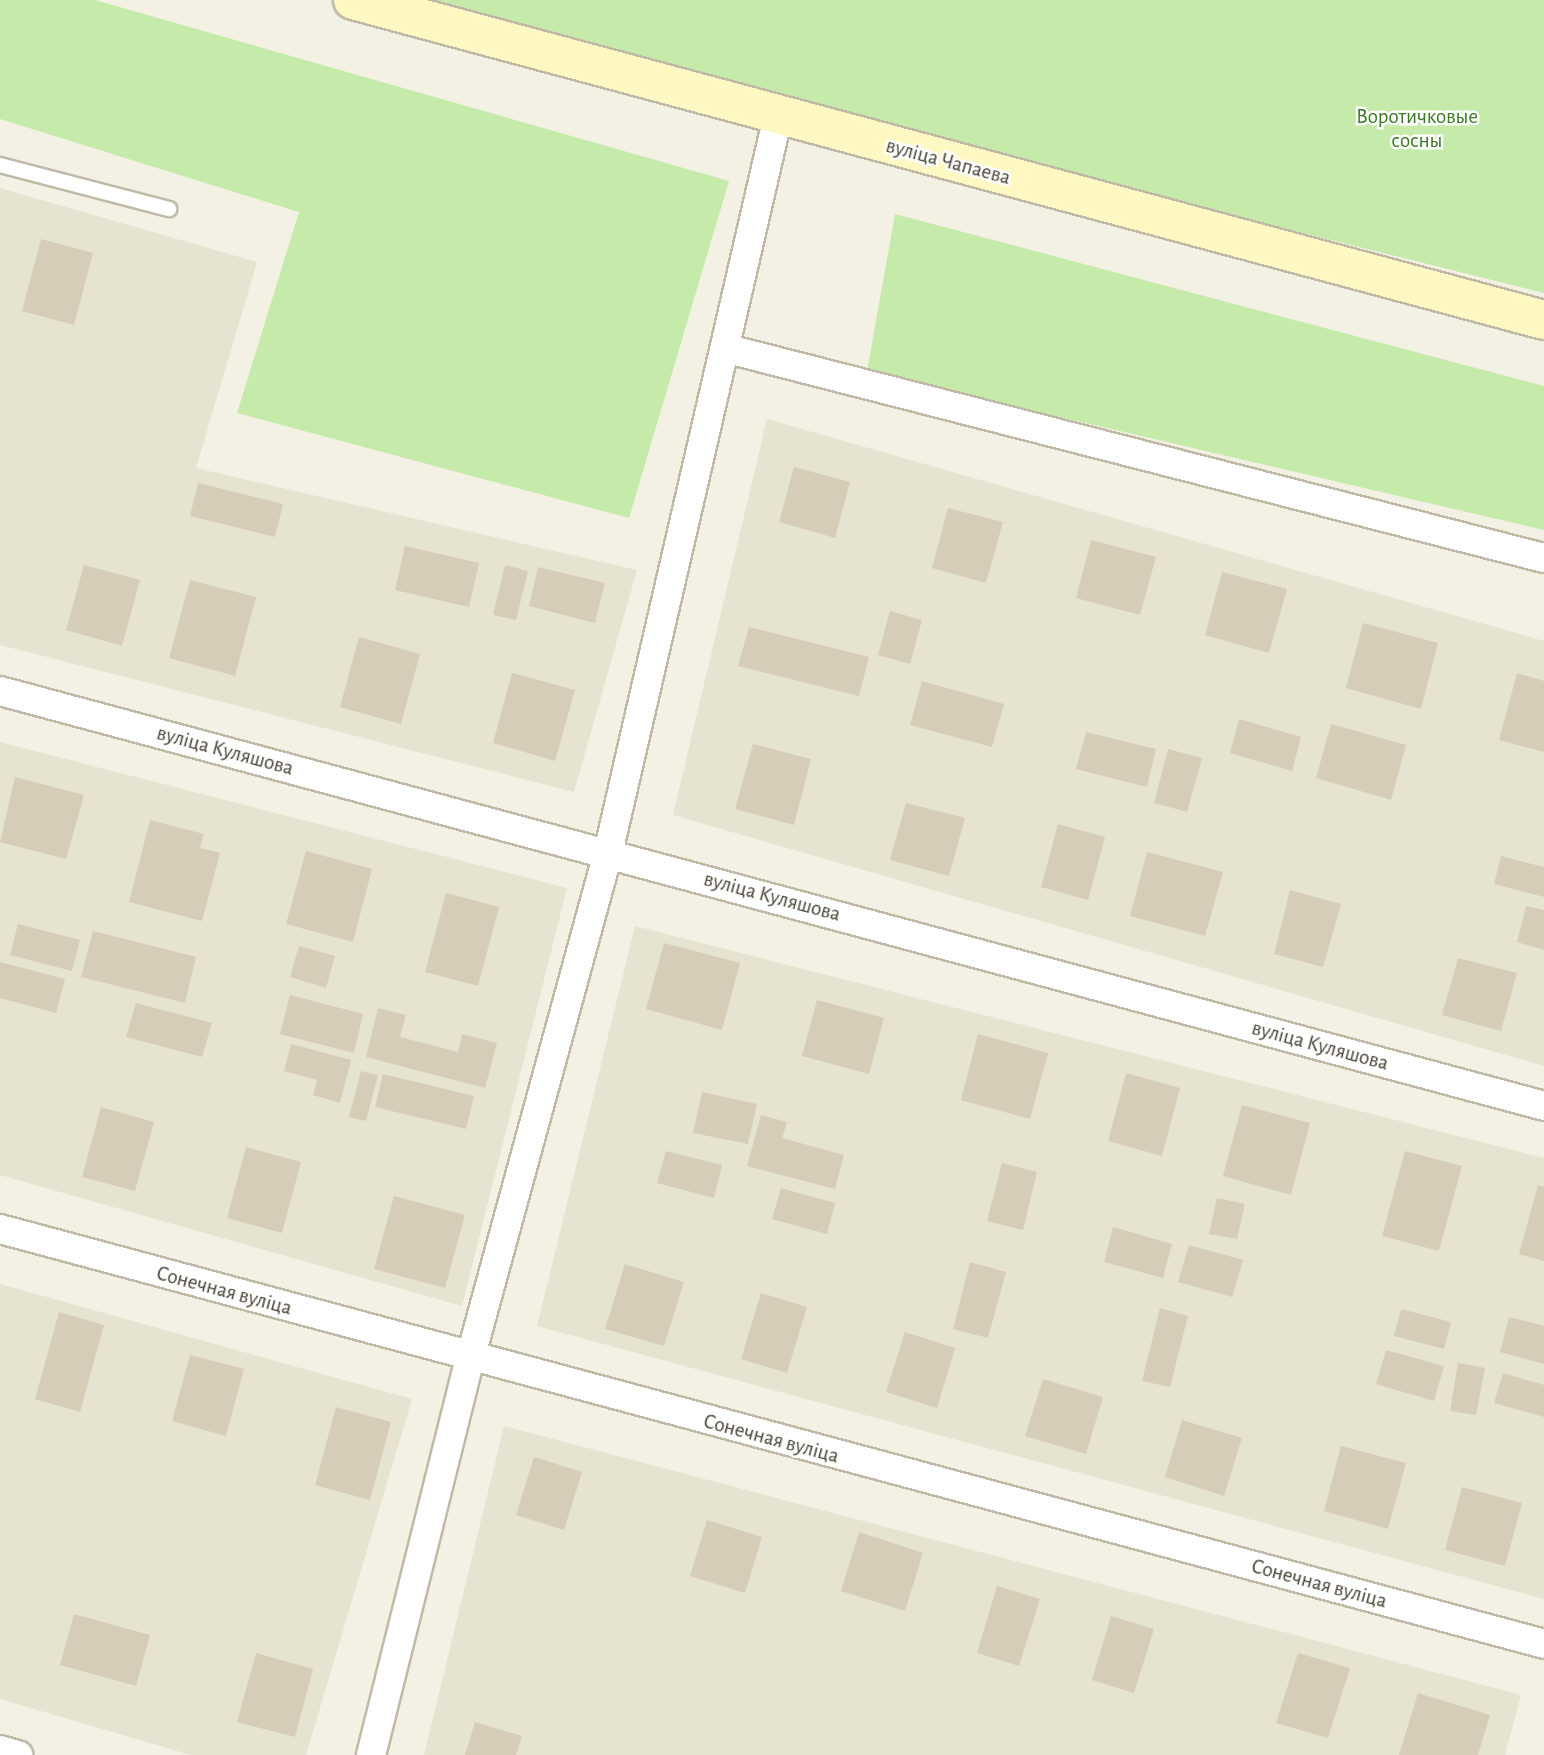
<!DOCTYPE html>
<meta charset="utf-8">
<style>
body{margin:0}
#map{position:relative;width:1544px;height:1755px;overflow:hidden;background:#f3f0e4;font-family:"Alegreya Sans",sans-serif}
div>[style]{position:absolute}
.residential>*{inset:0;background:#e7e3d1}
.green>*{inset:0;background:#c5eaa9}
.building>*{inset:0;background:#d5cdb8}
.roads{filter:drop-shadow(2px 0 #bfb9a6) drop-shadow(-2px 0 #bfb9a6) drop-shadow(0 2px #bfb9a6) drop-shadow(0 -2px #bfb9a6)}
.lane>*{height:14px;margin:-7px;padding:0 7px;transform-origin:7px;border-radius:7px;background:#fff}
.street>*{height:28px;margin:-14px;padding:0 14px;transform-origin:14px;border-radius:14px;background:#fff}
.secondary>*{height:38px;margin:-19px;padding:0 19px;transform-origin:19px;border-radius:19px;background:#fff8c2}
span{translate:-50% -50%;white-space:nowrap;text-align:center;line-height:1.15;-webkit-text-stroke:5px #fff;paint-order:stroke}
.park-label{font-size:21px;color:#3a7a24}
.street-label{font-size:21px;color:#454133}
</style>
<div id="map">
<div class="residential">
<i style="clip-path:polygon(0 188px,257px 262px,196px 468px,637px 570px,574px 792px,0 645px)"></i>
<i style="clip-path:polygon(767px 419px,1544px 641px,1544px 1066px,673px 815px)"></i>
<i style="clip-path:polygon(0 742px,567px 888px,462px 1306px,0 1175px)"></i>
<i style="clip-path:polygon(635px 926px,1544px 1158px,1544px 1599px,537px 1326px)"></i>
<i style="clip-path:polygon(0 1284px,412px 1399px,306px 1755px,191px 1755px,0 1699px)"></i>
<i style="clip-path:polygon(504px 1426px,1521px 1695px,1505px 1755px,424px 1755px)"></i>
</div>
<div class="green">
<i style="clip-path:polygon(0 0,95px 0,729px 181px,629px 518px,237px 413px,299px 212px,0 119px)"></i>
<i style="clip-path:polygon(391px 0,1544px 0,1544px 293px,480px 28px)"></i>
<i style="clip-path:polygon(895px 214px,1544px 386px,1544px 530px,867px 372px)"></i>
</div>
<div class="building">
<i style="clip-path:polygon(41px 239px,93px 253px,74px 325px,22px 311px)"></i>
<i style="clip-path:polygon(794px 467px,850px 482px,835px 538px,779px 522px)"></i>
<i style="clip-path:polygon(198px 483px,283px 504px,275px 537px,190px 516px)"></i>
<i style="clip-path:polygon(948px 508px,1003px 522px,986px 583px,932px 568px)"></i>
<i style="clip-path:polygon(1091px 540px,1156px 557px,1140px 615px,1076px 598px)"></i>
<i style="clip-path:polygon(405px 546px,479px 563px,469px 607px,395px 590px)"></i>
<i style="clip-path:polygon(84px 565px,140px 580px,122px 646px,66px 630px)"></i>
<i style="clip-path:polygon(505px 565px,528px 571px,516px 620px,493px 615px)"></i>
<i style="clip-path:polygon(538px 567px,605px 583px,595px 623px,529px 606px)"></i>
<i style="clip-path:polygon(1222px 572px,1287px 589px,1269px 653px,1205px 635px)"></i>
<i style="clip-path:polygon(190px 580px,256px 597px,235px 676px,169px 658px)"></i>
<i style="clip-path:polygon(890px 611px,922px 620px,910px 664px,878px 655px)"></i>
<i style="clip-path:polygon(1363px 623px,1438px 643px,1421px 709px,1346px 688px)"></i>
<i style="clip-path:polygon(749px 627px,869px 657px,859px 696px,738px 666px)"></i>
<i style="clip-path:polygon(359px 637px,420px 654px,401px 724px,340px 707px)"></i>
<i style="clip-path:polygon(512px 673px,575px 690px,555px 761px,493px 743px)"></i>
<i style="clip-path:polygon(1517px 673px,1544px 681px,1544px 752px,1499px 740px)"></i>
<i style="clip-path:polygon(922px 681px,1004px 704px,992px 747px,910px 725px)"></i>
<i style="clip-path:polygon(1239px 719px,1301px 737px,1292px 771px,1230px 753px)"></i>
<i style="clip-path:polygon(1331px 724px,1406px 745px,1391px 800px,1316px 778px)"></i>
<i style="clip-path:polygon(1086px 732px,1156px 749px,1147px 787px,1076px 769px)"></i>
<i style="clip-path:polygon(753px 744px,811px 759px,794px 825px,735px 809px)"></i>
<i style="clip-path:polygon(1168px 749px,1202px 758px,1187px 812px,1154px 803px)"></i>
<i style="clip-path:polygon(15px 777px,84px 795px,66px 859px,0 842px)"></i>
<i style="clip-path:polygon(906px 803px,965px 818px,949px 876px,890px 860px)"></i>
<i style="clip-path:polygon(150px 820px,204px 834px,200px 848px,220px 853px,202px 921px,129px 902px)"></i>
<i style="clip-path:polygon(1058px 824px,1105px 837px,1088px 900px,1041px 887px)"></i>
<i style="clip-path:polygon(306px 851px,372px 869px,353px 942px,286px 924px)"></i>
<i style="clip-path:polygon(1147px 852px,1223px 872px,1205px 936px,1130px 916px)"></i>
<i style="clip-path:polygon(1501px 856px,1544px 867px,1544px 897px,1494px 884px)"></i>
<i style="clip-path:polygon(1290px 890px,1341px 904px,1323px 967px,1274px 954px)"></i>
<i style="clip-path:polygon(446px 893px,499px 907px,478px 986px,425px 972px)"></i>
<i style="clip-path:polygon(1526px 906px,1544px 910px,1544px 950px,1517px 942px)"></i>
<i style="clip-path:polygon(18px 924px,80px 940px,72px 971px,10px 955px)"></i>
<i style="clip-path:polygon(93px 931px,196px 957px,185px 1003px,81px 977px)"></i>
<i style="clip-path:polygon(664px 943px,740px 963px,722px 1030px,646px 1009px)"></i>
<i style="clip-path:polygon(299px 946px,335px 956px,326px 988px,290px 977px)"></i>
<i style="clip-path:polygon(1458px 958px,1517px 973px,1501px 1031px,1442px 1015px)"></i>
<i style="clip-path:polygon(0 962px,65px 979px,56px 1013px,0 998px)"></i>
<i style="clip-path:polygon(290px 995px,363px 1014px,354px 1053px,280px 1034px)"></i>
<i style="clip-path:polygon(817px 1000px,884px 1018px,869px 1074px,802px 1056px)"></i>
<i style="clip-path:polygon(136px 1003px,212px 1023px,202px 1057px,126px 1037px)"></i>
<i style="clip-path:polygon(378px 1008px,406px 1015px,400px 1037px,458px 1052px,462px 1034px,497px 1043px,485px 1088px,366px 1057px)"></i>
<i style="clip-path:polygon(978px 1034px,1048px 1053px,1030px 1119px,961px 1100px)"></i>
<i style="clip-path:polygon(291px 1044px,351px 1060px,340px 1103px,313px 1095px,317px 1080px,284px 1071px)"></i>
<i style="clip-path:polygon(361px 1071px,378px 1075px,366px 1121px,349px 1117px)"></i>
<i style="clip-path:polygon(1126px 1073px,1180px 1088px,1162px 1156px,1108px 1141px)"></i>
<i style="clip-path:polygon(383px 1074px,474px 1096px,466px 1129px,375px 1107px)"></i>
<i style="clip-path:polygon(702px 1092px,757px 1104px,748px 1144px,693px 1133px)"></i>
<i style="clip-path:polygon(1242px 1105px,1310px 1123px,1291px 1195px,1223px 1176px)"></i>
<i style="clip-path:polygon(101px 1107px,154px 1122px,135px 1191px,82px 1177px)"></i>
<i style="clip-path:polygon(761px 1115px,787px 1122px,782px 1138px,844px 1155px,835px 1189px,747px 1166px)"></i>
<i style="clip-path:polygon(246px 1147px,301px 1162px,282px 1233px,227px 1218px)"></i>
<i style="clip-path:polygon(666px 1151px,722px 1165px,714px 1198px,657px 1183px)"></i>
<i style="clip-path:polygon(1405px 1151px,1462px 1166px,1439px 1251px,1382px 1236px)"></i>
<i style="clip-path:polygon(1002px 1163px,1037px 1172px,1023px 1230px,987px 1221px)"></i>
<i style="clip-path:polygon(1538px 1185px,1544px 1187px,1544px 1261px,1519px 1254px)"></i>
<i style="clip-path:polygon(781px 1188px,835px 1203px,827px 1234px,772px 1219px)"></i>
<i style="clip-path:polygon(394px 1196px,465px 1215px,445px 1288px,374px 1269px)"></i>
<i style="clip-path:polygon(1217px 1198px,1245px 1204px,1237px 1239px,1209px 1234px)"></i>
<i style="clip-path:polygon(1113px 1227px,1172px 1244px,1163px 1278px,1104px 1262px)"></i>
<i style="clip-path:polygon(1189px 1245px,1243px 1260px,1232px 1297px,1178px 1282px)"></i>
<i style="clip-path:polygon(970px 1262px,1006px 1272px,988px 1338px,953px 1329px)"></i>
<i style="clip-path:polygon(625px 1264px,684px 1282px,664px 1346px,605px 1329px)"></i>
<i style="clip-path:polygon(761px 1293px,807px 1307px,787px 1373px,741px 1359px)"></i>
<i style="clip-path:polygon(1160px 1308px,1188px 1316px,1170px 1387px,1142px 1381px)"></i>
<i style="clip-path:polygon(1401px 1309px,1451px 1322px,1444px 1349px,1394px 1336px)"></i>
<i style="clip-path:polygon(59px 1312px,104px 1325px,80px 1412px,35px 1399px)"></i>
<i style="clip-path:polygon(1509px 1317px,1544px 1326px,1544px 1364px,1500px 1352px)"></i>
<i style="clip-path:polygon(905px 1332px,955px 1348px,937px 1408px,886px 1392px)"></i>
<i style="clip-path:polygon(1386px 1350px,1444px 1366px,1434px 1401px,1376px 1384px)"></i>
<i style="clip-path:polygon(190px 1355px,244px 1369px,226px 1436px,172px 1421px)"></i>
<i style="clip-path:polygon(1458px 1363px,1485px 1368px,1476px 1415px,1450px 1411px)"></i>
<i style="clip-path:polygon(1503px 1373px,1544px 1385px,1544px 1417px,1494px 1403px)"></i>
<i style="clip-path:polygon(1043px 1379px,1103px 1397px,1086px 1454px,1025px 1436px)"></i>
<i style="clip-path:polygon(336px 1407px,391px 1422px,370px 1500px,315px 1485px)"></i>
<i style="clip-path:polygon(1182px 1420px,1242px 1438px,1224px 1496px,1165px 1477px)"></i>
<i style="clip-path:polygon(1341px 1446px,1406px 1463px,1388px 1529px,1324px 1511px)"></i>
<i style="clip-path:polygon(534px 1457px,582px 1472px,564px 1530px,516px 1515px)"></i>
<i style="clip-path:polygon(1462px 1487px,1522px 1503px,1505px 1566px,1445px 1550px)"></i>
<i style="clip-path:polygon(707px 1520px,762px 1537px,745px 1593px,690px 1576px)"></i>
<i style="clip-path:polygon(859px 1532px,923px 1553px,905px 1611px,841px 1591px)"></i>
<i style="clip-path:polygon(997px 1586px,1040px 1599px,1019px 1666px,977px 1653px)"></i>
<i style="clip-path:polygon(74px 1614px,150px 1635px,136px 1686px,60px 1665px)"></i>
<i style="clip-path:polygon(1111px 1616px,1154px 1629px,1134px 1693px,1092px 1680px)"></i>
<i style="clip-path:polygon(256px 1653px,313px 1669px,295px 1737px,237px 1722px)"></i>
<i style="clip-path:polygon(1298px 1653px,1350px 1668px,1328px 1738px,1276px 1723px)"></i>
<i style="clip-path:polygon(1418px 1693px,1490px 1715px,1478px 1755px,1399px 1755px)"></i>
<i style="clip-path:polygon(475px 1722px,522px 1736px,516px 1755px,465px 1755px)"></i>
</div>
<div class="roads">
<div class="lane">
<i style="left:0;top:165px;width:175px;rotate:14.6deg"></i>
</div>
<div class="street">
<i style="left:728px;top:349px;width:842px;rotate:14.37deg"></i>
<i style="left:0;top:691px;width:1599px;rotate:15.04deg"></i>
<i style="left:0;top:1229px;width:1599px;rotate:15.04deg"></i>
<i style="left:0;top:1750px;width:19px;rotate:16deg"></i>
<i style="left:371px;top:1755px;width:408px;rotate:-76deg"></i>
<i style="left:470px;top:1359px;width:524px;rotate:-74.74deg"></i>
<i style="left:608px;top:853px;width:756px;rotate:-77.01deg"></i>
</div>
<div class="secondary">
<i style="left:353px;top:0;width:1233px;rotate:15.04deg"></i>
</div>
</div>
<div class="park-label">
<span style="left:1417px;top:129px">Воротичковые<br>сосны</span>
</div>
<div class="street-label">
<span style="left:948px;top:162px;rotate:15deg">вуліца Чапаева</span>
<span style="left:225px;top:751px;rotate:15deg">вуліца Куляшова</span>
<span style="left:772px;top:897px;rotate:15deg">вуліца Куляшова</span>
<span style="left:1320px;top:1046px;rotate:15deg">вуліца Куляшова</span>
<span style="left:224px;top:1291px;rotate:15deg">Сонечная вуліца</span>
<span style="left:771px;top:1439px;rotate:15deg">Сонечная вуліца</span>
<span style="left:1319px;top:1584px;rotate:15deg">Сонечная вуліца</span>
</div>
</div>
